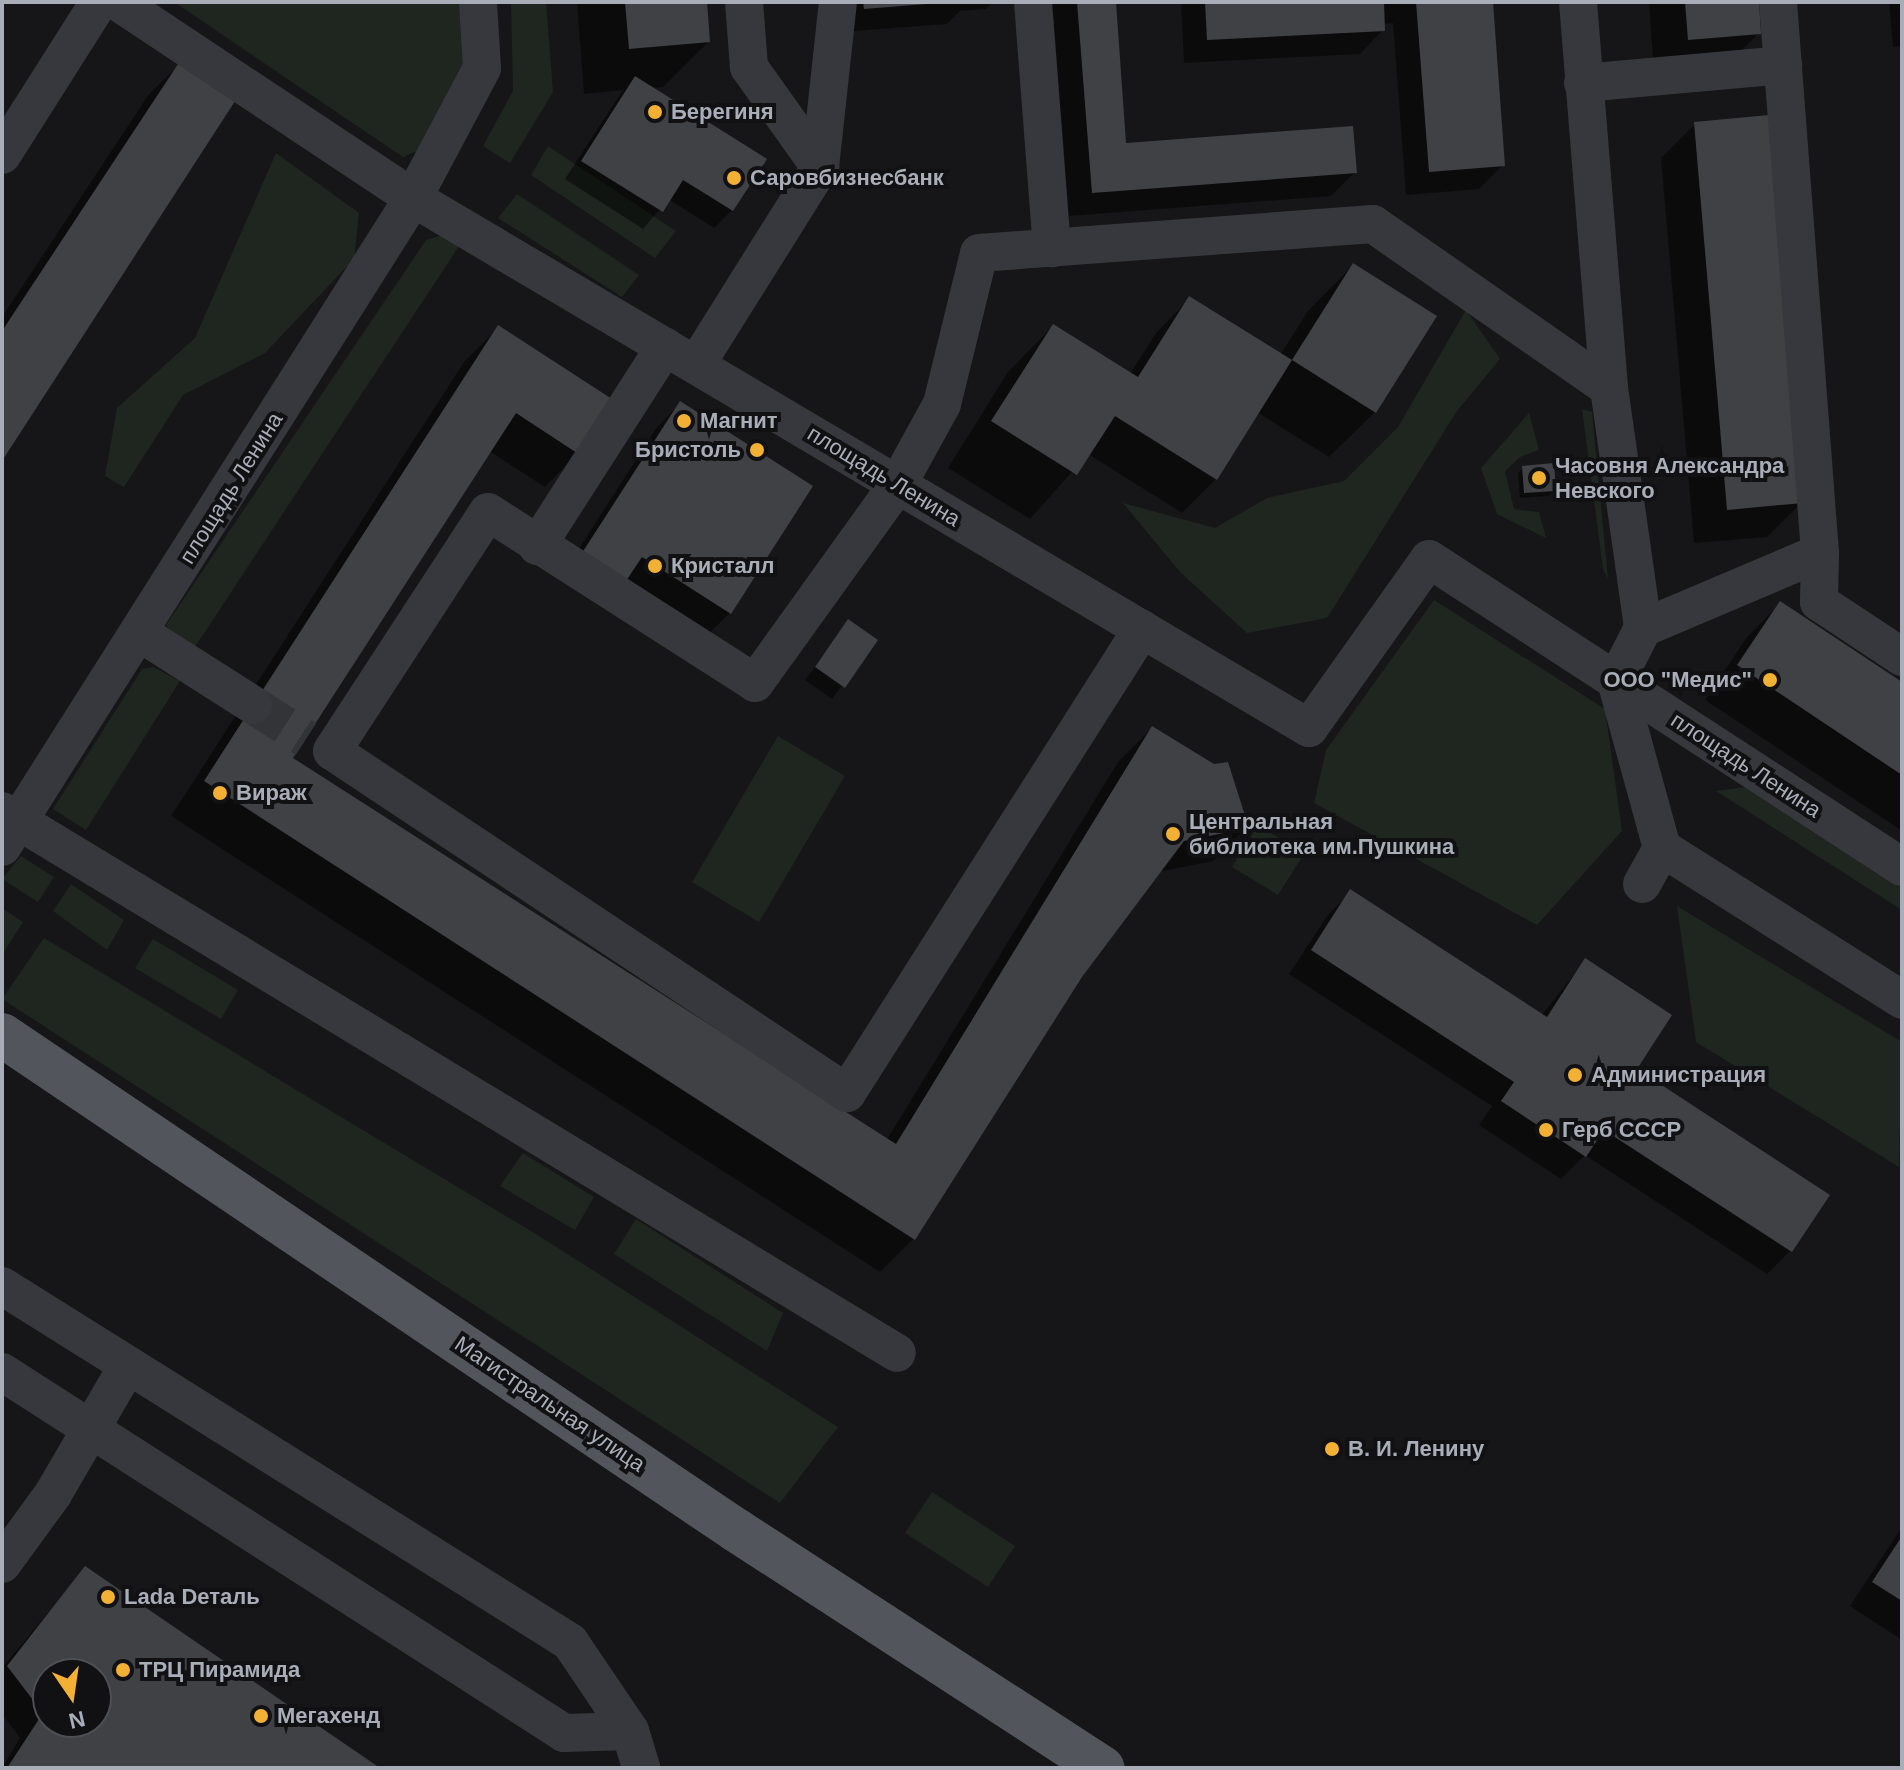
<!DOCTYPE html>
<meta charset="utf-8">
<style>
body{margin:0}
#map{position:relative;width:1904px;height:1770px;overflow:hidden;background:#161618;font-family:Helvetica,sans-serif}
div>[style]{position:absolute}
.green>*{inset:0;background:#1e261f}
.shadow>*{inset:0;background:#0007}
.building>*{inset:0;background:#404145}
.minor-tunnel>*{height:38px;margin-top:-19px;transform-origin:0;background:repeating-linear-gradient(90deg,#333438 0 38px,transparent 0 57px)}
.minor>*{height:38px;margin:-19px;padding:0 19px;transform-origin:19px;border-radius:19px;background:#37383d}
.major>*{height:44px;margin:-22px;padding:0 22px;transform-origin:22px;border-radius:22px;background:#53555c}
.dots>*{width:22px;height:22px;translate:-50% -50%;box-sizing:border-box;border:4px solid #111113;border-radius:50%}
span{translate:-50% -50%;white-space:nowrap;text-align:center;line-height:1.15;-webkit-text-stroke:8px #111113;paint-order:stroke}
.poi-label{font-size:22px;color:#a8adb8;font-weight:700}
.left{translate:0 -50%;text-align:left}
.right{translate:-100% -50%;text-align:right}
.street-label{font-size:22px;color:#a8adb8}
.frame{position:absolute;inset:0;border:4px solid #a8adb8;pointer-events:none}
.north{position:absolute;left:32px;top:1658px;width:80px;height:80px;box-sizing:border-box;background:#111113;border:2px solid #4d4f55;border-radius:50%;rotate:167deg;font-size:22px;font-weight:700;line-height:32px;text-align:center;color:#a8adb8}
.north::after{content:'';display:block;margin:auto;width:28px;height:36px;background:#f2b134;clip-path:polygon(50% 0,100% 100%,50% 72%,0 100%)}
</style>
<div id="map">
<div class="green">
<i style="clip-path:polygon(174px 2px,465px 2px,469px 69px,426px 147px,403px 157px)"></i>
<i style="clip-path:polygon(511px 2px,546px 2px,553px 92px,510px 163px,483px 146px,513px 91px)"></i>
<i style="clip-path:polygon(548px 146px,676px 231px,655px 258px,531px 175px)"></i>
<i style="clip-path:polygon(276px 153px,359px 213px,354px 259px,265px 353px,183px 395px,124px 487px,105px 476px,117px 408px,195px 338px)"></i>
<i style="clip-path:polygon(517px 194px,639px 275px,622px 297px,498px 218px)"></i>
<i style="clip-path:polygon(446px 234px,465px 237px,193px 650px,176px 642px,166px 625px,426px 240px)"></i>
<i style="clip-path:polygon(1466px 310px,1500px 359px,1457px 411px,1327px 618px,1247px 633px,1180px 572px,1123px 503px,1215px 528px,1267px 498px,1344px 481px,1398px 427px)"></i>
<i style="clip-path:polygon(1582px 409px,1592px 412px,1608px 579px,1603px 569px)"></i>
<i style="clip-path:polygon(1529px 413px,1539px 450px,1520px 457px,1505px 471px,1514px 509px,1539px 512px,1546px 538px,1497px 514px,1481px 468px)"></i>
<i style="clip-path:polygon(1434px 600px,1605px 709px,1622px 831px,1537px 925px,1314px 803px,1326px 750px)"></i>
<i style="clip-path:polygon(153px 667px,180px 681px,86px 830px,53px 809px,142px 669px)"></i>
<i style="clip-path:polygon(778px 736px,845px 776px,759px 922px,692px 882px)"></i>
<i style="clip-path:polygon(1752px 786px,1902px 880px,1902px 910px,1716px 791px)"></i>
<i style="clip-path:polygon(1258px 825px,1304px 854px,1278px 895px,1232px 867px)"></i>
<i style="clip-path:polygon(21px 856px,54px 877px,38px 902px,2px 879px)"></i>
<i style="clip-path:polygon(71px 884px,124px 920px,107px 950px,53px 911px)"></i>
<i style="clip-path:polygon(1677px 906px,1902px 1042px,1899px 1167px,1696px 1042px)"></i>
<i style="clip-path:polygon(2px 908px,23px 922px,2px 955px)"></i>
<i style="clip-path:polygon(44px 938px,544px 1239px,838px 1427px,780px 1503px,2px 999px)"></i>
<i style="clip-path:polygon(153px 939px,238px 990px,221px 1019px,135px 968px)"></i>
<i style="clip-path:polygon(523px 1153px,594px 1197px,575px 1230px,500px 1186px)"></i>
<i style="clip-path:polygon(636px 1219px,783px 1313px,767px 1351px,614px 1254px)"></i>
<i style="clip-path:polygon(932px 1492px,1015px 1546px,988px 1587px,905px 1533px)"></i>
</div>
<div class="shadow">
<i style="clip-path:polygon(577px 2px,705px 2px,708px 42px,663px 87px,651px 88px,732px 210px,714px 228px,668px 199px,643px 229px,565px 179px,623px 90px,584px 94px)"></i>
<i style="clip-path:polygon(839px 2px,993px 2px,986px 9px,960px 11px,947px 24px,841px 32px)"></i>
<i style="clip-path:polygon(1052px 2px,1114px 2px,1124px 145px,1355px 172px,1331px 196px,1069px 216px)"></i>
<i style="clip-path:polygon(1181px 2px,1491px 2px,1503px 165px,1479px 189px,1406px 195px,1393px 23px,1383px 24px,1383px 30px,1360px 54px,1184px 63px)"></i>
<i style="clip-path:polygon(1649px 2px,1756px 2px,1759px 33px,1725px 67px,1654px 73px)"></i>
<i style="clip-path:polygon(1889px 2px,1902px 2px,1902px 46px,1893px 47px)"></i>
<i style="clip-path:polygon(183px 61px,2px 456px,2px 317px,149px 94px)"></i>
<i style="clip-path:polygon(1695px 124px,1801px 503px,1767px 537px,1694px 543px,1661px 158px)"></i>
<i style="clip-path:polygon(1353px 265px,1375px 412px,1329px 457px,1257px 412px,1216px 479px,1182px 513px,1088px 454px,1030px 519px,948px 468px,1008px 372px,1053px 326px,1130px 374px,1156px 333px,1189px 299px,1280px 355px,1308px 311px)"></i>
<i style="clip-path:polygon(498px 328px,578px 453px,545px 487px,489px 451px,291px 758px,886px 1141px,1118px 762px,1152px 728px,1247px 827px,1213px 861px,1158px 872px,1081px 976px,914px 1238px,880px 1272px,171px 816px,464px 362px)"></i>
<i style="clip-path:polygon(680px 404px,730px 613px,706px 636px,560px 578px,657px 427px)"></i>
<i style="clip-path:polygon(1523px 468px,1554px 490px,1549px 496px,1520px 498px,1518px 473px)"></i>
<i style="clip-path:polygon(1780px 604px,1902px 685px,1902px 831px,1705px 700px,1747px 637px)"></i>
<i style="clip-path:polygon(848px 622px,875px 641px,832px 699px,805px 680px)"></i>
<i style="clip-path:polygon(1351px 892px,1541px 1016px,1585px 961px,1634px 1070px,1791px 1250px,1767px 1274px,1585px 1155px,1561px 1179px,1479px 1125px,1492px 1106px,1289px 974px,1327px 916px)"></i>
<i style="clip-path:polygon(1902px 1527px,1902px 1640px,1850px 1606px)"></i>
<i style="clip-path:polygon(evenodd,85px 1569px,376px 1768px,2px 1768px,20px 1738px,2px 1714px,2px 1668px,85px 1569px,48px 1674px,96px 1674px,96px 1722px,48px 1722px,48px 1674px)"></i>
</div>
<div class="building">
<i style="clip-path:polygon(625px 2px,707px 2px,710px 42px,629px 49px)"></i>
<i style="clip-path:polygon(863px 2px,927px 2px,927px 4px,864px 9px)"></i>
<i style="clip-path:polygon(1077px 2px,1116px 2px,1126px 143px,1353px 126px,1357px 173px,1092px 193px)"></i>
<i style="clip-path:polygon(1205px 2px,1384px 2px,1385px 31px,1207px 40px)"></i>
<i style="clip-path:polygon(1416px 2px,1493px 2px,1505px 166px,1429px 172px)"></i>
<i style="clip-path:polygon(1685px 2px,1759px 2px,1761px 34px,1688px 40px)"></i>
<i style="clip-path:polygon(182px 58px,239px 95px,2px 461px,2px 331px)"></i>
<i style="clip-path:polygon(635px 76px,767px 159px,733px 211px,683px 180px,663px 212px,581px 161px)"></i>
<i style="clip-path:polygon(1769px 115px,1803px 503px,1727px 510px,1694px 122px)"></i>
<i style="clip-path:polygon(1353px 263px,1437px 316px,1376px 413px,1292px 360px)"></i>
<i style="clip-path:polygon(1189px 296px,1292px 360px,1217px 480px,1115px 416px,1077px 475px,991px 421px,1053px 324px,1138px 377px)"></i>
<i style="clip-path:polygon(498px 325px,615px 401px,580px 455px,516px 413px,293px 758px,896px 1144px,1152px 726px,1214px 764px,1228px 762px,1249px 828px,1184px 841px,1082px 977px,915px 1240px,204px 781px)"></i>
<i style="clip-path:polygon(680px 401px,813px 486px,731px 614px,642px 557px,626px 581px,582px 553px)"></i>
<i style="clip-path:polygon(1554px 463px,1556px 491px,1524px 493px,1522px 466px)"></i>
<i style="clip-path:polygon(1780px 601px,1902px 682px,1902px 775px,1737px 665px)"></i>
<i style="clip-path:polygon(848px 619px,878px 640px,845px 688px,815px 667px)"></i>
<i style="clip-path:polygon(1350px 889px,1547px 1017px,1585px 958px,1672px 1015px,1637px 1069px,1830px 1195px,1792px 1252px,1604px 1130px,1586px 1157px,1501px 1101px,1514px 1082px,1311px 950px)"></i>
<i style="clip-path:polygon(1902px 1536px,1902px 1601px,1872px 1582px)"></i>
<i style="clip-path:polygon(evenodd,85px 1566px,380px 1768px,7px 1768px,43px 1713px,7px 1666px,85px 1566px,48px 1674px,96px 1674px,96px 1722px,48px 1722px,48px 1674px)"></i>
</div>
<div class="minor-tunnel">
<i style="left:253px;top:705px;width:63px;rotate:32.7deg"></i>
</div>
<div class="minor">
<i style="left:118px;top:2px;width:354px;rotate:33.6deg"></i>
<i style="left:413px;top:198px;width:147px;rotate:-62deg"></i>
<i style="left:482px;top:68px;width:66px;rotate:-93.5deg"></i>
<i style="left:1033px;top:2px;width:247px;rotate:85.6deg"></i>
<i style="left:1578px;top:2px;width:387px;rotate:85.4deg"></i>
<i style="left:1609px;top:388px;width:242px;rotate:81.9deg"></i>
<i style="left:1643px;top:628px;width:59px;rotate:117deg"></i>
<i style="left:1616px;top:681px;width:173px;rotate:74.6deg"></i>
<i style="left:1662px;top:848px;width:284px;rotate:32.3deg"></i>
<i style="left:1583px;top:83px;width:201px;rotate:-5.1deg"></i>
<i style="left:2px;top:155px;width:181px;rotate:-57.6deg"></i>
<i style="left:820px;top:167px;width:166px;rotate:-83.8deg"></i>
<i style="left:696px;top:365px;width:234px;rotate:-57.9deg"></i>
<i style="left:820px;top:167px;width:123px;rotate:-125.4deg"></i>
<i style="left:749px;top:67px;width:65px;rotate:-94.4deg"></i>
<i style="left:537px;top:546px;width:237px;rotate:-57.3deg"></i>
<i style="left:1820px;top:553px;width:49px;rotate:91.2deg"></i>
<i style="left:1819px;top:602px;width:100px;rotate:33.5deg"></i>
<i style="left:1643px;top:628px;width:192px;rotate:-23deg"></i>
<i style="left:1820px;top:553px;width:553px;rotate:-94.36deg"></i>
<i style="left:1142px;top:629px;width:550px;rotate:122.45deg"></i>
<i style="left:847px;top:1093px;width:618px;rotate:-146.41deg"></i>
<i style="left:332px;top:751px;width:285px;rotate:-56.9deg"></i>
<i style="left:488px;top:512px;width:317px;rotate:32.6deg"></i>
<i style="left:755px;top:683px;width:245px;rotate:-54.3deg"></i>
<i style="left:898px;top:484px;width:91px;rotate:-61.2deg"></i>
<i style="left:942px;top:404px;width:155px;rotate:-76.2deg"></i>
<i style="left:979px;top:253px;width:395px;rotate:-4.2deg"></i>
<i style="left:1373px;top:224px;width:287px;rotate:34.8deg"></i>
<i style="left:140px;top:633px;width:134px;rotate:32.5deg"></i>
<i style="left:2px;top:811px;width:1046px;rotate:31.2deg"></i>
<i style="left:2px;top:847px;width:768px;rotate:-57.65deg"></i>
<i style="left:413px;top:198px;width:1041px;rotate:30.61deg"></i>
<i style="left:1309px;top:728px;width:207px;rotate:-54.6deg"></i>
<i style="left:1429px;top:559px;width:564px;rotate:33.07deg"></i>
<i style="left:1642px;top:884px;width:41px;rotate:-60.9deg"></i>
<i style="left:2px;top:1286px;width:670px;rotate:32.08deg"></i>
<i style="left:570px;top:1642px;width:107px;rotate:56deg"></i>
<i style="left:2px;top:1372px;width:668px;rotate:32.71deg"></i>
<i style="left:564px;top:1733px;width:66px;rotate:-1.7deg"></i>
<i style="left:630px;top:1731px;width:39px;rotate:73deg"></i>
<i style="left:2px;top:1564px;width:87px;rotate:-53.9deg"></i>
<i style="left:53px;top:1494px;width:149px;rotate:-59.8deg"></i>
</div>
<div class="major">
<i style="left:2px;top:1035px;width:885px;rotate:34deg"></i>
<i style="left:736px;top:1530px;width:437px;rotate:33deg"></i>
</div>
<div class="dots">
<i style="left:655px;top:112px;background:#f2b134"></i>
<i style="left:734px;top:178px;background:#f2b134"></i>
<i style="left:684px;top:421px;background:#f2b134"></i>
<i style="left:757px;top:450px;background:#f2b134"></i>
<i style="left:1539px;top:478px;background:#f2b134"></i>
<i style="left:655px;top:566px;background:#f2b134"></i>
<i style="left:1770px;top:680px;background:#f2b134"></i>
<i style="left:220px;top:793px;background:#f2b134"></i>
<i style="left:1173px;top:834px;background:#f2b134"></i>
<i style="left:1575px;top:1075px;background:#f2b134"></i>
<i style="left:1546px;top:1130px;background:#f2b134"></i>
<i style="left:1332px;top:1449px;background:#f2b134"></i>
<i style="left:108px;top:1597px;background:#f2b134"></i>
<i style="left:123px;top:1670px;background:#f2b134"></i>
<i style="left:261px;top:1716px;background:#f2b134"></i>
</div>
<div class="poi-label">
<span class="left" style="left:671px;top:112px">Берегиня</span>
<span class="left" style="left:750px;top:178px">Саровбизнесбанк</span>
<span class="left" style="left:700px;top:421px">Магнит</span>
<span class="right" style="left:741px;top:450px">Бристоль</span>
<span class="left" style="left:1555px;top:478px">Часовня Александра<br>Невского</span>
<span class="left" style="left:671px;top:566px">Кристалл</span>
<span class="right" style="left:1752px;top:680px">ООО "Медис"</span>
<span class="left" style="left:236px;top:793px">Вираж</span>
<span class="left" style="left:1189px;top:834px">Центральная<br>библиотека им.Пушкина</span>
<span class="left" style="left:1591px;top:1075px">Администрация</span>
<span class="left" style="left:1562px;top:1130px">Герб СССР</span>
<span class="left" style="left:1348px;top:1449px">В. И. Ленину</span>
<span class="left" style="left:124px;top:1597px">Lada Dеталь</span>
<span class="left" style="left:139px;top:1670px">ТРЦ Пирамида</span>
<span class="left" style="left:277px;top:1716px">Мегахенд</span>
</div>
<div class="street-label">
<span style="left:884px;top:476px;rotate:31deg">площадь Ленина</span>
<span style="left:231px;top:488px;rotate:-58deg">площадь Ленина</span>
<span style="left:1746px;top:765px;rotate:33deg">площадь Ленина</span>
<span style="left:550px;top:1404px;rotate:34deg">Магистральная улица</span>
</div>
<div class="frame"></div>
<div class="north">N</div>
</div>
